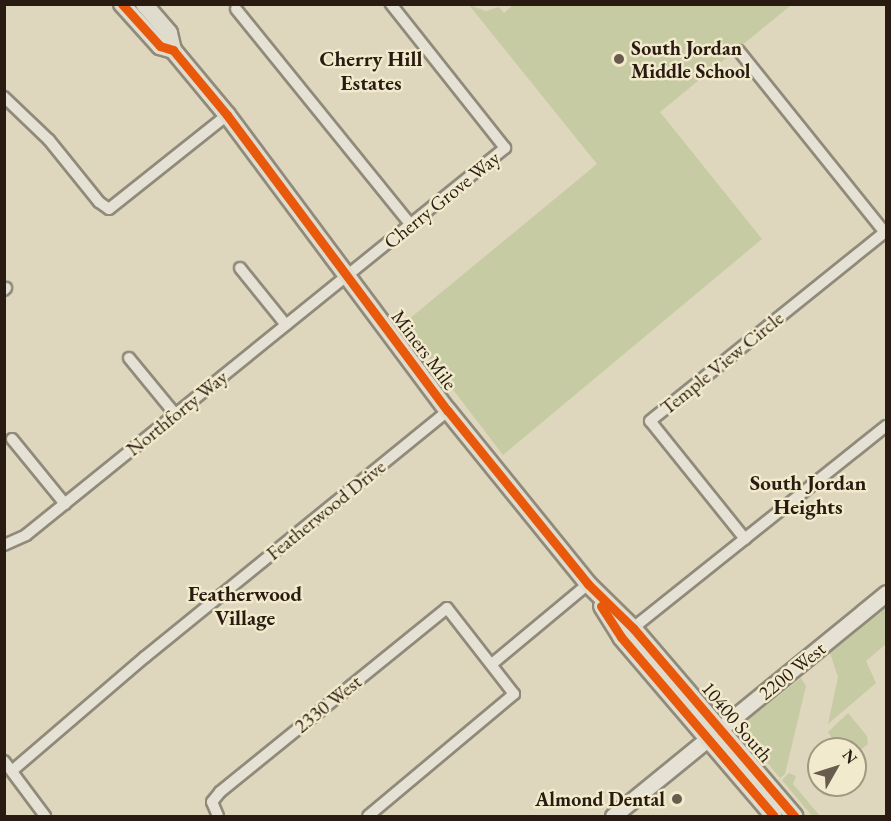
<!DOCTYPE html>
<style>
body{margin:0}
#map{position:relative;width:891px;height:821px;overflow:hidden;background:#ded6bd;font-family:"EB Garamond",serif}
div>[style]{position:absolute}
.green>*{inset:0;background:#c6cba3}
.roads{filter:drop-shadow(2px 0 #908a7a) drop-shadow(-2px 0 #908a7a) drop-shadow(0 2px #908a7a) drop-shadow(0 -2px #908a7a)}
.street>*{height:10px;margin:-5px;padding:0 5px;transform-origin:5px;border-radius:5px;background:#e5e1d4}
.secondary>*{height:15px;margin:-7.5px;padding:0 7.5px;transform-origin:7.5px;border-radius:7.5px;background:#e5e1d4}
.primary>*{height:16px;margin:-8px;padding:0 8px;transform-origin:8px;border-radius:8px;background:#e0dccd}
.cycleway>*{height:9px;margin:-4.5px;padding:0 4.5px;transform-origin:4.5px;border-radius:4.5px;background:#e8590c}
.dots>*{width:16px;height:16px;translate:-50% -50%;box-sizing:border-box;border:3px solid #f2eacc;border-radius:50%}
span{translate:-50% -50%;white-space:nowrap;text-align:center;line-height:1.15;-webkit-text-stroke:5px #f2eacc;paint-order:stroke}
.poi-label{font-size:20px;color:#291b12;font-weight:700}
.left{translate:0 -50%;text-align:left}
.right{translate:-100% -50%;text-align:right}
.street-label{font-size:20px;color:#291b12}
.neighbourhood-label{font-size:21px;color:#291b12;font-weight:700}
.frame{position:absolute;inset:0;border:6px solid #291b12;pointer-events:none}
.north{position:absolute;left:807px;top:737px;width:60px;height:60px;box-sizing:border-box;background:#f2eacc;border:2px solid #a29782;border-radius:50%;rotate:51deg;font-size:16px;font-weight:700;line-height:24px;text-align:center;color:#291b12}
.north::after{content:'';display:block;margin:auto;width:21px;height:27px;background:#685c4e;clip-path:polygon(50% 0,100% 100%,50% 72%,0 100%)}
</style>
<div id="map">
<div class="green">
<i style="clip-path:polygon(514px 4px,790px 6px,660px 112px,762px 239px,503px 455px,403px 324px,597px 164px,469px 5px,486px 11px,499px 7px,504px 13px)"></i>
<i style="clip-path:polygon(886px 608px,886px 644px,866px 661px,876px 683px,828px 724px,838px 677px,830px 653px)"></i>
<i style="clip-path:polygon(801px 678px,806px 686px,785px 774px,780px 778px,746px 737px,743px 724px)"></i>
<i style="clip-path:polygon(848px 713px,867px 736px,868px 744px,855px 754px,855px 749px,839px 749px,828px 732px)"></i>
<i style="clip-path:polygon(789px 773px,796px 776px,793px 784px,820px 816px,812px 816px,782px 780px)"></i>
</div>
<div class="roads">
<div class="street">
<i style="left:236px;top:9px;width:278px;rotate:51deg"></i>
<i style="left:739px;top:51px;width:235px;rotate:51.2deg"></i>
<i style="left:4px;top:97px;width:62px;rotate:43.7deg"></i>
<i style="left:49px;top:140px;width:80px;rotate:51.1deg"></i>
<i style="left:99px;top:202px;width:12px;rotate:35deg"></i>
<i style="left:109px;top:209px;width:151px;rotate:-38.5deg"></i>
<i style="left:240px;top:268px;width:73px;rotate:51.1deg"></i>
<i style="left:4px;top:290px;width:3px;rotate:-45deg"></i>
<i style="left:129px;top:358px;width:72px;rotate:50.6deg"></i>
<i style="left:12px;top:439px;width:84px;rotate:50.8deg"></i>
<i style="left:745px;top:539px;width:151px;rotate:-128.8deg"></i>
<i style="left:650px;top:421px;width:302px;rotate:-38.8deg"></i>
<i style="left:4px;top:545px;width:24px;rotate:-24deg"></i>
<i style="left:26px;top:535px;width:616px;rotate:-38.94deg"></i>
<i style="left:505px;top:148px;width:184px;rotate:-128.4deg"></i>
<i style="left:633px;top:628px;width:324px;rotate:-38.6deg"></i>
<i style="left:492px;top:664px;width:125px;rotate:-39.8deg"></i>
<i style="left:4px;top:761px;width:69px;rotate:53.3deg"></i>
<i style="left:13px;top:770px;width:174px;rotate:-40.6deg"></i>
<i style="left:145px;top:657px;width:390px;rotate:-39.1deg"></i>
<i style="left:218px;top:816px;width:15px;rotate:-113deg"></i>
<i style="left:212px;top:802px;width:13px;rotate:-51deg"></i>
<i style="left:220px;top:792px;width:292px;rotate:-39deg"></i>
<i style="left:447px;top:608px;width:109px;rotate:52.1deg"></i>
<i style="left:514px;top:694px;width:190px;rotate:140.1deg"></i>
</div>
<div class="secondary">
<i style="left:613px;top:816px;width:353px;rotate:-39.2deg"></i>
</div>
<div class="primary">
<i style="left:122px;top:4px;width:57px;rotate:47.9deg"></i>
<i style="left:160px;top:46px;width:14px;rotate:17deg"></i>
<i style="left:173px;top:50px;width:85px;rotate:50.3deg"></i>
<i style="left:227px;top:115px;width:369px;rotate:53.3deg"></i>
<i style="left:448px;top:411px;width:223px;rotate:51deg"></i>
<i style="left:588px;top:584px;width:63px;rotate:44.4deg"></i>
<i style="left:633px;top:628px;width:248px;rotate:49.4deg"></i>
<i style="left:144px;top:4px;width:38px;rotate:49deg"></i>
<i style="left:169px;top:33px;width:17px;rotate:77deg"></i>
<i style="left:602px;top:606px;width:36px;rotate:58deg"></i>
<i style="left:621px;top:637px;width:235px;rotate:49.5deg"></i>
</div>
</div>
<div class="cycleway">
<i style="left:122px;top:4px;width:57px;rotate:47.9deg"></i>
<i style="left:160px;top:46px;width:14px;rotate:17deg"></i>
<i style="left:173px;top:50px;width:85px;rotate:50.3deg"></i>
<i style="left:227px;top:115px;width:369px;rotate:53.3deg"></i>
<i style="left:448px;top:411px;width:223px;rotate:51deg"></i>
<i style="left:588px;top:584px;width:63px;rotate:44.4deg"></i>
<i style="left:633px;top:628px;width:248px;rotate:49.4deg"></i>
<i style="left:601px;top:606px;width:37px;rotate:57deg"></i>
<i style="left:621px;top:637px;width:235px;rotate:49.5deg"></i>
</div>
<div class="dots">
<i style="left:619px;top:59px;background:#685c4e"></i>
<i style="left:677px;top:799px;background:#685c4e"></i>
</div>
<div class="poi-label">
<span class="left" style="left:631px;top:60px">South Jordan<br>Middle School</span>
<span class="right" style="left:665px;top:799px">Almond Dental</span>
</div>
<div class="street-label">
<span style="left:442px;top:200px;rotate:-39deg">Cherry Grove Way</span>
<span style="left:424px;top:350px;rotate:53deg">Miners Mile</span>
<span style="left:722px;top:363px;rotate:-39deg">Temple View Circle</span>
<span style="left:177px;top:413px;rotate:-39deg">Northforty Way</span>
<span style="left:326px;top:510px;rotate:-39deg">Featherwood Drive</span>
<span style="left:792px;top:671px;rotate:-39deg">2200 West</span>
<span style="left:328px;top:704px;rotate:-39deg">2330 West</span>
<span style="left:737px;top:722px;rotate:50deg">10400 South</span>
</div>
<div class="neighbourhood-label">
<span style="left:371px;top:71px">Cherry Hill<br>Estates</span>
<span style="left:808px;top:495px">South Jordan<br>Heights</span>
<span style="left:245px;top:606px">Featherwood<br>Village</span>
</div>
<div class="frame"></div>
<div class="north">N</div>
</div>
